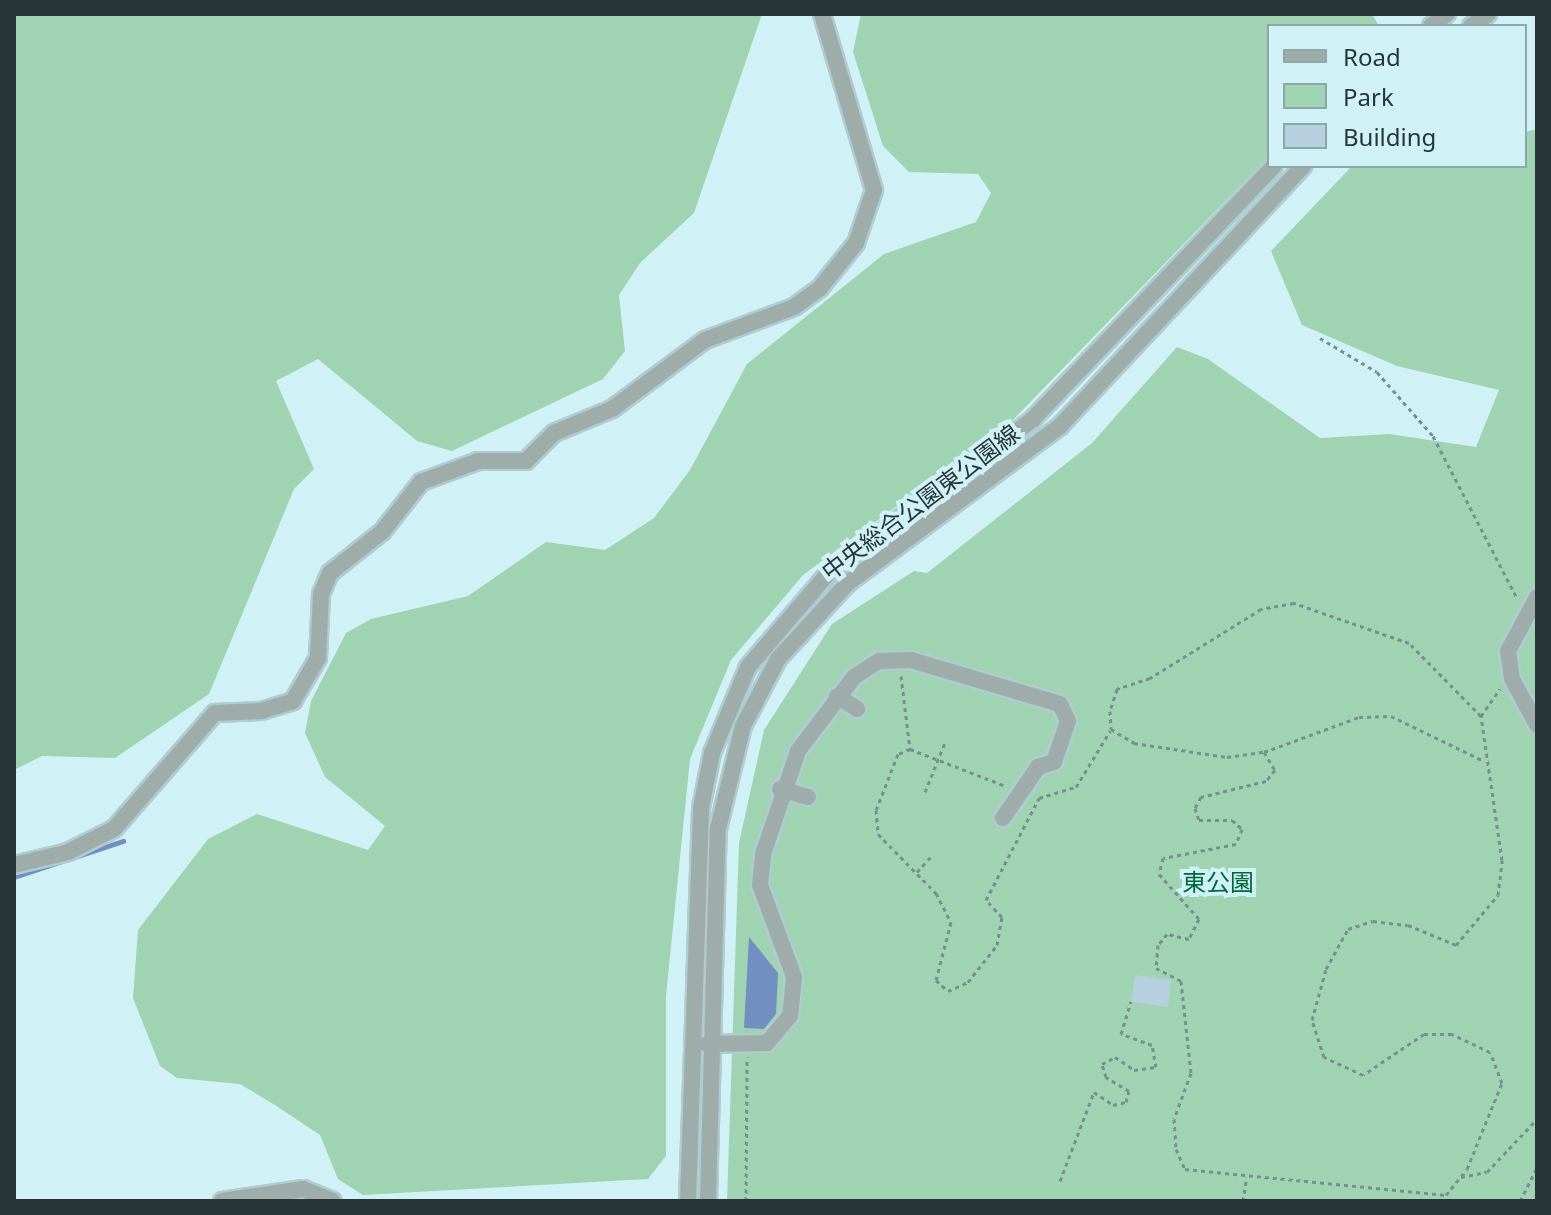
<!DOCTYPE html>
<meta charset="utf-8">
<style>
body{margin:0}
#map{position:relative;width:1551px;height:1215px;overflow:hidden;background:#d0f2f7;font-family:"Noto Sans","Noto Sans JP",sans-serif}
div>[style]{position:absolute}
.green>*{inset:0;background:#a0d3b1}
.water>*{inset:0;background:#728fc2}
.stream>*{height:5px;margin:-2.5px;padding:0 2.5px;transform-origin:2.5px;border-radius:2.5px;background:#728fc2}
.building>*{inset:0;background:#b6d0e0}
.path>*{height:3px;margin-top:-1.5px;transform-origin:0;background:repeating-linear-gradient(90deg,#778f92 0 4px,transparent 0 8px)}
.roads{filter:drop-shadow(2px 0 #aeccd1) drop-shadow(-2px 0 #aeccd1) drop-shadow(0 2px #aeccd1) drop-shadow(0 -2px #aeccd1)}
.minor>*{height:16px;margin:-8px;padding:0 8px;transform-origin:8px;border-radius:8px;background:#9fadaa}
span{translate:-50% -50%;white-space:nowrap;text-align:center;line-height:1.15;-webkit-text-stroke:8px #d0f2f7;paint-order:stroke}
.street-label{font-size:24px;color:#273537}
.park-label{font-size:24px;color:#00693a}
.frame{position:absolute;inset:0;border:16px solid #273537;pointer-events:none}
.legend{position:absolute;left:1267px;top:24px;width:260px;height:144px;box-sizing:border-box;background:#d0f2f7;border:2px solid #8ca6aa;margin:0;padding:10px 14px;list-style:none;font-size:24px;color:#273537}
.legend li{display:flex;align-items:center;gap:16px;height:40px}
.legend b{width:40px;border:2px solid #8ca6aa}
</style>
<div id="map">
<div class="green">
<i style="clip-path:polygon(14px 14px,762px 14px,694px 213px,640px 263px,619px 295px,625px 351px,603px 379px,452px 451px,417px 441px,318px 359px,276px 381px,314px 469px,294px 489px,209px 694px,115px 758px,42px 756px,14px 770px)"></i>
<i style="clip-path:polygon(861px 14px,1372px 14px,1379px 26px,1269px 26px,1269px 156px,1009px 424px,803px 575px,731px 660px,690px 759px,666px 996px,666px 1156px,648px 1179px,363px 1195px,338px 1179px,320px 1135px,275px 1105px,240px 1084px,177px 1078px,160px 1066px,133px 998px,138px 930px,208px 839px,257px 814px,368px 850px,385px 826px,325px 777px,305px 733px,311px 701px,346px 633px,371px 619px,468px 596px,546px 542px,605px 550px,654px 518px,690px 470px,747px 364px,884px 254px,976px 222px,991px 193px,978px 174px,909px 172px,883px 146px,853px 52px)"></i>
<i style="clip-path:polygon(1537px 129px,1537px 1201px,727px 1201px,739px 843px,764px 730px,832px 624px,914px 571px,927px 573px,1092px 443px,1177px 347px,1208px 359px,1320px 438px,1389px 434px,1476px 447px,1499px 390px,1397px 366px,1302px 325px,1271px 251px,1352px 166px,1525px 166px,1525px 132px)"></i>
</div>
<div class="water">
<i style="clip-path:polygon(749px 937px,778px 973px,776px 1014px,764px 1029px,744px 1028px)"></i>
</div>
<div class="stream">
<i style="left:14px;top:877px;width:115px;rotate:-18.3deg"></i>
</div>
<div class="building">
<i style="clip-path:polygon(1135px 975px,1171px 980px,1168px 1007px,1131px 1002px)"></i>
</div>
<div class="path">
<i style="left:1320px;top:338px;width:66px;rotate:30.8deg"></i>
<i style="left:1377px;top:372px;width:85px;rotate:48.8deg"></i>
<i style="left:1433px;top:436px;width:182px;rotate:62.6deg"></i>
<i style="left:901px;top:676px;width:74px;rotate:83deg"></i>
<i style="left:910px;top:749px;width:103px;rotate:21.1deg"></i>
<i style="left:1481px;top:716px;width:103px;rotate:-134.6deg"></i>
<i style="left:1409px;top:643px;width:122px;rotate:-160.8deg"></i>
<i style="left:1294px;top:603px;width:34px;rotate:170deg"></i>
<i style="left:1261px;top:609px;width:131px;rotate:148.1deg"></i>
<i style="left:1150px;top:678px;width:35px;rotate:162deg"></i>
<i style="left:1117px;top:689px;width:23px;rotate:108deg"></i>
<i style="left:1110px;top:711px;width:18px;rotate:87deg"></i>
<i style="left:1111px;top:729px;width:27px;rotate:31deg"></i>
<i style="left:1134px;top:743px;width:94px;rotate:8.6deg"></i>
<i style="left:1227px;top:757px;width:37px;rotate:-8deg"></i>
<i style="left:1264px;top:752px;width:101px;rotate:-20.2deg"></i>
<i style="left:1359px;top:717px;width:32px;rotate:-2deg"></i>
<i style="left:1391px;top:716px;width:103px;rotate:25.8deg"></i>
<i style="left:910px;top:749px;width:13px;rotate:157deg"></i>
<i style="left:898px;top:754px;width:60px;rotate:111.4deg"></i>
<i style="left:876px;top:810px;width:24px;rotate:85deg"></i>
<i style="left:878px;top:834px;width:83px;rotate:45.5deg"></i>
<i style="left:936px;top:893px;width:33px;rotate:63deg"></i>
<i style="left:951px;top:922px;width:60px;rotate:104.5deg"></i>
<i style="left:936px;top:980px;width:16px;rotate:43deg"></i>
<i style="left:948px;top:991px;width:22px;rotate:-24deg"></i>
<i style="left:968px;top:982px;width:47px;rotate:-51.9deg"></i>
<i style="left:997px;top:945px;width:28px;rotate:-80deg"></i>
<i style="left:1002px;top:917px;width:23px;rotate:-133deg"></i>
<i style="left:986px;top:900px;width:115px;rotate:-62.5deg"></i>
<i style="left:1264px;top:752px;width:21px;rotate:59deg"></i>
<i style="left:1275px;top:770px;width:14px;rotate:129deg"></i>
<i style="left:1266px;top:781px;width:67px;rotate:166.2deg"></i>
<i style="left:1201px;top:797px;width:13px;rotate:119deg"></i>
<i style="left:1195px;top:808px;width:13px;rotate:72deg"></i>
<i style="left:1199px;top:820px;width:33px"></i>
<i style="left:1232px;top:820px;width:13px;rotate:42deg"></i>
<i style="left:1242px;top:829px;width:16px;rotate:112deg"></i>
<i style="left:1236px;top:844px;width:74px;rotate:169.1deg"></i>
<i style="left:1163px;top:858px;width:16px;rotate:104deg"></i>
<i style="left:1159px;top:874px;width:60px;rotate:48.4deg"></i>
<i style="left:1199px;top:919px;width:22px;rotate:117deg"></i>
<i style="left:1189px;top:939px;width:23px;rotate:-167deg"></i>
<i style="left:1167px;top:934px;width:14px;rotate:129deg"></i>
<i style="left:1158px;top:945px;width:23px;rotate:95deg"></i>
<i style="left:1156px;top:968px;width:28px;rotate:27deg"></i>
<i style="left:1181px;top:981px;width:93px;rotate:83.8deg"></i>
<i style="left:1191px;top:1073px;width:49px;rotate:110.3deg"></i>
<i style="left:1174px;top:1119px;width:30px;rotate:86deg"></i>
<i style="left:1176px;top:1149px;width:22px;rotate:66deg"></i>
<i style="left:1185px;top:1169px;width:262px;rotate:5.7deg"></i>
<i style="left:1446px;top:1195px;width:33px;rotate:-51deg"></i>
<i style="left:1467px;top:1169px;width:93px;rotate:-67.9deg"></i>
<i style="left:1502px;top:1083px;width:33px;rotate:-111deg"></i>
<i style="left:1490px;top:1052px;width:42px;rotate:-154.7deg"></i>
<i style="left:1452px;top:1034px;width:28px;rotate:180deg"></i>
<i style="left:1424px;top:1034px;width:73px;rotate:146.1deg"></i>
<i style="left:1363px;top:1075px;width:43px;rotate:-155.2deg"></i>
<i style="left:1324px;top:1057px;width:39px;rotate:-108deg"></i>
<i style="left:1312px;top:1020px;width:53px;rotate:-74.6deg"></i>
<i style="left:1326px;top:969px;width:46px;rotate:-61.2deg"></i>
<i style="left:1348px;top:929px;width:26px;rotate:-18deg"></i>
<i style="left:1373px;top:921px;width:35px;rotate:7deg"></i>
<i style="left:1408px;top:925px;width:52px;rotate:22.6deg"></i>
<i style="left:1456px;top:945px;width:65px;rotate:-50deg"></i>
<i style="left:1498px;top:895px;width:35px;rotate:-83deg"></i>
<i style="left:1502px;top:860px;width:146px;rotate:-98.3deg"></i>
<i style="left:1481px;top:716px;width:33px;rotate:-55deg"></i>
<i style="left:925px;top:792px;width:56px;rotate:-68deg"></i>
<i style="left:1039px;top:798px;width:39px;rotate:-17deg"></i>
<i style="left:1076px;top:787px;width:66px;rotate:-58.7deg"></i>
<i style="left:917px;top:872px;width:24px;rotate:-48deg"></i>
<i style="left:1461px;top:1177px;width:26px;rotate:-11deg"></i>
<i style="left:1487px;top:1172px;width:73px;rotate:-46.7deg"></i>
<i style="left:1060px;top:1181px;width:95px;rotate:-69.1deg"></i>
<i style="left:1094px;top:1092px;width:23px;rotate:34deg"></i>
<i style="left:1113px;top:1105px;width:13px;rotate:-13deg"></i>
<i style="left:1126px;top:1102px;width:11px;rotate:-75deg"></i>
<i style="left:1129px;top:1091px;width:27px;rotate:-149deg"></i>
<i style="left:1106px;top:1077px;width:14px;rotate:-107deg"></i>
<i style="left:1102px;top:1064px;width:15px;rotate:-28deg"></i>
<i style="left:1115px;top:1057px;width:23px;rotate:34deg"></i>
<i style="left:1134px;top:1070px;width:22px;rotate:-8deg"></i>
<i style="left:1156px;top:1067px;width:22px;rotate:-100deg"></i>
<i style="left:1152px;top:1045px;width:33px;rotate:-160deg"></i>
<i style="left:1121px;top:1034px;width:34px;rotate:-73deg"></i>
<i style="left:746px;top:1201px;width:144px;rotate:-89.6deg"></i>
<i style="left:1243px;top:1201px;width:24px;rotate:-81deg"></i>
<i style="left:1520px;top:1201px;width:37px;rotate:-63deg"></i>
</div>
<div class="roads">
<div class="minor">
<i style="left:1431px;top:26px;width:20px;rotate:-37deg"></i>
<i style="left:1471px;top:26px;width:21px;rotate:-35deg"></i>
<i style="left:1537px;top:597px;width:61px;rotate:118.2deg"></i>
<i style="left:1508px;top:651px;width:28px;rotate:82deg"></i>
<i style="left:1512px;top:679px;width:52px;rotate:61.5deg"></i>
<i style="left:837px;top:696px;width:24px;rotate:33deg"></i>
<i style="left:780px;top:789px;width:29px;rotate:16deg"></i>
<i style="left:14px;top:865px;width:56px;rotate:-13.5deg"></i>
<i style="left:68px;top:852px;width:51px;rotate:-26.6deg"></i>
<i style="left:114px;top:829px;width:154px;rotate:-49deg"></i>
<i style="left:215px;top:713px;width:46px;rotate:-2.5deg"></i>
<i style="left:261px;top:711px;width:34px;rotate:-17deg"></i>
<i style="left:293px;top:701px;width:50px;rotate:-59.8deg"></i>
<i style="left:318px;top:658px;width:64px;rotate:-87.3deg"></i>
<i style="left:321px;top:594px;width:23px;rotate:-67deg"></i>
<i style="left:330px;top:573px;width:66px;rotate:-38.3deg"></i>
<i style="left:382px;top:532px;width:63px;rotate:-52deg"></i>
<i style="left:421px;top:482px;width:61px;rotate:-20.2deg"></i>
<i style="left:478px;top:461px;width:48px"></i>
<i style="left:526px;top:461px;width:40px;rotate:-45deg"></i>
<i style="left:554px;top:433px;width:63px;rotate:-22.5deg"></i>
<i style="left:612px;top:409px;width:116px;rotate:-36.6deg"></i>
<i style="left:705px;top:340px;width:95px;rotate:-20.3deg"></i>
<i style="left:794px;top:307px;width:32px;rotate:-36deg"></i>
<i style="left:820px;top:288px;width:58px;rotate:-51.3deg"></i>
<i style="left:856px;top:243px;width:56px;rotate:-71.2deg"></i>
<i style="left:874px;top:190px;width:184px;rotate:-106.5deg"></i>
<i style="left:707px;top:1044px;width:60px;rotate:-1deg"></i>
<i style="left:767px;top:1043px;width:35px;rotate:-50deg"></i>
<i style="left:790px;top:1016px;width:39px;rotate:-84deg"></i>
<i style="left:794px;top:977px;width:98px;rotate:-110.3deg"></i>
<i style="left:760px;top:885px;width:31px;rotate:-84deg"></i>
<i style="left:763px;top:854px;width:109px;rotate:-71.2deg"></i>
<i style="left:798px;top:751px;width:93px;rotate:-52.9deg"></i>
<i style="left:854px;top:677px;width:30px;rotate:-33deg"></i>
<i style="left:879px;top:661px;width:32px;rotate:-2deg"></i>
<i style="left:911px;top:660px;width:155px;rotate:16.5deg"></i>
<i style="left:1060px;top:704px;width:19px;rotate:65deg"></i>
<i style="left:1068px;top:721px;width:43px;rotate:108.9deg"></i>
<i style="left:1054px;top:762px;width:17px;rotate:163deg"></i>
<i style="left:1038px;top:767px;width:62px;rotate:124.5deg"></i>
<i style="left:222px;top:1201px;width:82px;rotate:-8.4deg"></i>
<i style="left:303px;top:1189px;width:32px;rotate:22deg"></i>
<i style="left:688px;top:1201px;width:393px;rotate:-88.1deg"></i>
<i style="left:701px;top:808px;width:56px;rotate:-78.7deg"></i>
<i style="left:712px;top:753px;width:93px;rotate:-67.3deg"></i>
<i style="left:748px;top:667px;width:129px;rotate:-49.4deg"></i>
<i style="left:832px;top:569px;width:251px;rotate:-36.7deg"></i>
<i style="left:1033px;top:419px;width:349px;rotate:-46.4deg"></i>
<i style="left:708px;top:1201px;width:372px;rotate:-88.5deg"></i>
<i style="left:718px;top:829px;width:106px;rotate:-76.4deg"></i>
<i style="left:743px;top:726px;width:76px;rotate:-62.4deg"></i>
<i style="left:778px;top:659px;width:103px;rotate:-47.4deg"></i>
<i style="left:848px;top:583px;width:264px;rotate:-36.5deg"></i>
<i style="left:1060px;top:426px;width:356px;rotate:-46.9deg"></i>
</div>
</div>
<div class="street-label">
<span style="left:920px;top:502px;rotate:-37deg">中央総合公園東公園線</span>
</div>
<div class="park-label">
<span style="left:1218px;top:882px">東公園</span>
</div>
<div class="frame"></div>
<ul class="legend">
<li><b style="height:10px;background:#9fadaa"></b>Road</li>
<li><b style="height:22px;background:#a0d3b1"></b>Park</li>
<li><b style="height:22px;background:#b6d0e0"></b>Building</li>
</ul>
</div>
